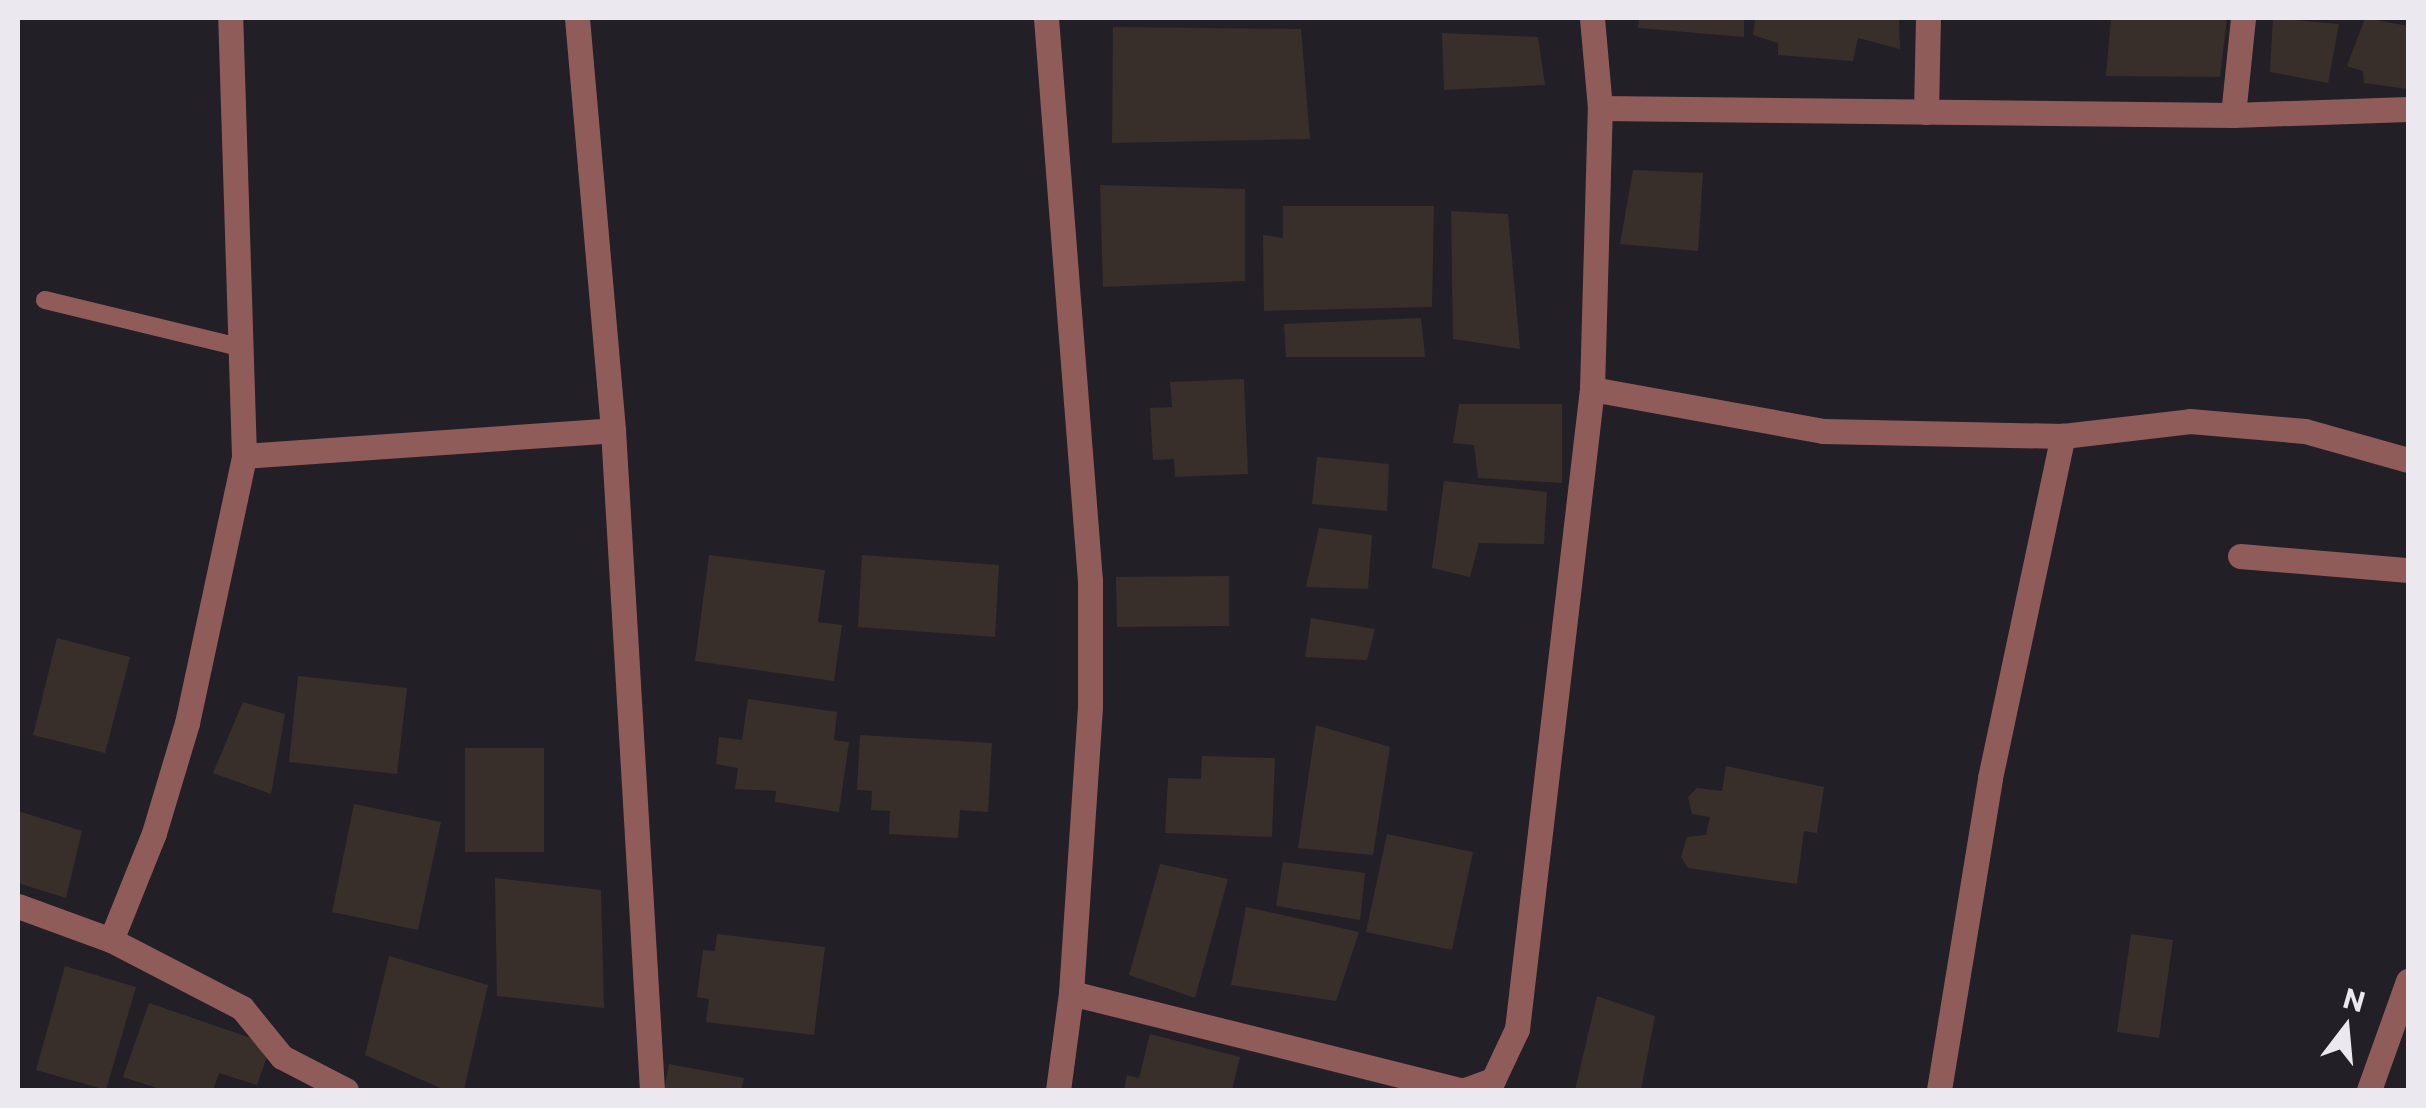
<!DOCTYPE html>
<style>
body{margin:0}
#map{position:relative;width:2426px;height:1108px;overflow:hidden;background:#221f27;font-family:Commissioner,sans-serif}
div>[style]{position:absolute}
.building>*{inset:0;background:#392f2a}
.service>*{height:18px;margin:-9px;padding:0 9px;transform-origin:9px;border-radius:9px;background:#905c5a}
.minor>*{height:25px;margin:-12.5px;padding:0 12.5px;transform-origin:12.5px;border-radius:12.5px;background:#905c5a}
span{translate:-50% -50%;white-space:nowrap;text-align:center;line-height:1.15;-webkit-text-stroke:8px #221f27;paint-order:stroke}
.frame{position:absolute;inset:0;border:20px solid #ebe9ef;pointer-events:none}
.north{position:absolute;left:2296px;top:978px;width:100px;height:100px;-webkit-text-stroke:8px #221f27;paint-order:stroke;rotate:16deg;font-size:28px;font-weight:700;line-height:40px;text-align:center;color:#ebe9ef}
.north::after{content:'';display:block;margin:auto;width:35px;height:45px;background:#ebe9ef;clip-path:polygon(50% 0,100% 100%,50% 72%,0 100%)}
</style>
<div id="map">
<div class="building">
<i style="clip-path:polygon(1639px 18px,1744px 18px,1744px 37px,1638px 28px)"></i>
<i style="clip-path:polygon(1755px 18px,1899px 18px,1900px 49px,1858px 38px,1853px 61px,1778px 55px,1778px 43px,1753px 35px)"></i>
<i style="clip-path:polygon(2111px 18px,2227px 18px,2220px 77px,2106px 76px)"></i>
<i style="clip-path:polygon(2273px 18px,2339px 24px,2328px 83px,2270px 72px)"></i>
<i style="clip-path:polygon(2365px 18px,2408px 26px,2408px 89px,2364px 83px,2363px 71px,2347px 66px)"></i>
<i style="clip-path:polygon(1113px 27px,1301px 29px,1310px 139px,1112px 143px)"></i>
<i style="clip-path:polygon(1442px 33px,1538px 37px,1545px 85px,1444px 90px)"></i>
<i style="clip-path:polygon(1633px 170px,1703px 173px,1698px 251px,1620px 244px)"></i>
<i style="clip-path:polygon(1100px 185px,1245px 189px,1245px 281px,1103px 287px)"></i>
<i style="clip-path:polygon(1283px 206px,1434px 206px,1432px 307px,1264px 311px,1263px 235px,1283px 238px)"></i>
<i style="clip-path:polygon(1451px 211px,1508px 214px,1520px 349px,1453px 339px)"></i>
<i style="clip-path:polygon(1421px 318px,1425px 357px,1286px 357px,1284px 324px)"></i>
<i style="clip-path:polygon(1244px 379px,1248px 474px,1175px 477px,1174px 459px,1153px 460px,1150px 408px,1172px 407px,1170px 382px)"></i>
<i style="clip-path:polygon(1459px 404px,1562px 404px,1562px 483px,1478px 478px,1474px 445px,1453px 443px)"></i>
<i style="clip-path:polygon(1317px 457px,1389px 464px,1387px 511px,1312px 504px)"></i>
<i style="clip-path:polygon(1444px 481px,1547px 492px,1544px 544px,1479px 543px,1470px 577px,1432px 568px)"></i>
<i style="clip-path:polygon(1319px 528px,1372px 535px,1368px 589px,1306px 587px)"></i>
<i style="clip-path:polygon(709px 555px,825px 570px,818px 622px,842px 625px,834px 681px,695px 661px)"></i>
<i style="clip-path:polygon(862px 555px,999px 565px,995px 637px,858px 627px)"></i>
<i style="clip-path:polygon(1229px 576px,1229px 626px,1117px 627px,1116px 577px)"></i>
<i style="clip-path:polygon(1311px 618px,1375px 629px,1367px 660px,1305px 657px)"></i>
<i style="clip-path:polygon(57px 638px,130px 657px,105px 753px,33px 735px)"></i>
<i style="clip-path:polygon(298px 676px,407px 688px,397px 774px,289px 762px)"></i>
<i style="clip-path:polygon(748px 699px,837px 712px,834px 740px,849px 742px,839px 812px,775px 802px,776px 791px,735px 789px,738px 768px,716px 764px,719px 737px,742px 740px)"></i>
<i style="clip-path:polygon(243px 702px,285px 714px,271px 794px,213px 773px)"></i>
<i style="clip-path:polygon(1316px 725px,1390px 747px,1373px 855px,1298px 848px)"></i>
<i style="clip-path:polygon(860px 735px,992px 743px,988px 812px,960px 810px,958px 838px,889px 834px,890px 811px,871px 810px,872px 791px,857px 790px)"></i>
<i style="clip-path:polygon(465px 748px,544px 748px,544px 852px,465px 852px)"></i>
<i style="clip-path:polygon(1202px 756px,1275px 758px,1272px 837px,1165px 833px,1168px 778px,1201px 779px)"></i>
<i style="clip-path:polygon(1726px 766px,1824px 787px,1817px 833px,1804px 831px,1797px 884px,1688px 868px,1681px 857px,1687px 837px,1706px 835px,1710px 817px,1692px 814px,1688px 797px,1697px 788px,1722px 791px)"></i>
<i style="clip-path:polygon(354px 804px,441px 822px,418px 930px,332px 912px)"></i>
<i style="clip-path:polygon(18px 811px,82px 831px,66px 898px,18px 883px)"></i>
<i style="clip-path:polygon(1387px 834px,1473px 852px,1452px 950px,1366px 932px)"></i>
<i style="clip-path:polygon(1283px 862px,1365px 873px,1360px 920px,1276px 906px)"></i>
<i style="clip-path:polygon(1160px 864px,1228px 879px,1195px 998px,1129px 975px)"></i>
<i style="clip-path:polygon(495px 878px,601px 890px,604px 1008px,497px 996px)"></i>
<i style="clip-path:polygon(1246px 907px,1359px 932px,1336px 1001px,1231px 985px)"></i>
<i style="clip-path:polygon(717px 934px,825px 947px,814px 1035px,706px 1022px,709px 999px,697px 997px,703px 950px,715px 951px)"></i>
<i style="clip-path:polygon(2131px 934px,2173px 940px,2159px 1038px,2117px 1032px)"></i>
<i style="clip-path:polygon(389px 956px,488px 985px,464px 1090px,445px 1090px,365px 1055px)"></i>
<i style="clip-path:polygon(65px 966px,136px 987px,106px 1090px,36px 1070px)"></i>
<i style="clip-path:polygon(1597px 996px,1655px 1016px,1641px 1090px,1575px 1090px)"></i>
<i style="clip-path:polygon(149px 1003px,271px 1045px,257px 1085px,219px 1073px,213px 1090px,163px 1090px,123px 1077px)"></i>
<i style="clip-path:polygon(1150px 1034px,1240px 1057px,1232px 1090px,1124px 1090px,1127px 1075px,1139px 1078px)"></i>
<i style="clip-path:polygon(669px 1064px,744px 1078px,741px 1090px,664px 1090px)"></i>
</div>
<div class="service">
<i style="left:45px;top:300px;width:204px;rotate:13.6deg"></i>
</div>
<div class="minor">
<i style="left:577px;top:18px;width:414px;rotate:85deg"></i>
<i style="left:613px;top:430px;width:661px;rotate:86.62deg"></i>
<i style="left:1046px;top:18px;width:565px;rotate:85.53deg"></i>
<i style="left:1090px;top:581px;width:126px;rotate:90deg"></i>
<i style="left:1090px;top:707px;width:287px;rotate:93.8deg"></i>
<i style="left:1071px;top:993px;width:98px;rotate:97.6deg"></i>
<i style="left:1600px;top:108px;width:633px;rotate:0.63deg"></i>
<i style="left:2233px;top:115px;width:175px;rotate:-2deg"></i>
<i style="left:1926px;top:112px;width:94px;rotate:-88.8deg"></i>
<i style="left:2233px;top:115px;width:98px;rotate:-84.1deg"></i>
<i style="left:1592px;top:389px;width:235px;rotate:10.3deg"></i>
<i style="left:1823px;top:431px;width:240px;rotate:1.2deg"></i>
<i style="left:2063px;top:436px;width:128px;rotate:-6.7deg"></i>
<i style="left:2190px;top:421px;width:115px;rotate:5deg"></i>
<i style="left:2305px;top:431px;width:107px;rotate:15.7deg"></i>
<i style="left:244px;top:456px;width:370px;rotate:-4deg"></i>
<i style="left:2240px;top:556px;width:169px;rotate:4.8deg"></i>
<i style="left:18px;top:906px;width:99px;rotate:20.1deg"></i>
<i style="left:111px;top:940px;width:148px;rotate:27.4deg"></i>
<i style="left:242px;top:1008px;width:63px;rotate:50.8deg"></i>
<i style="left:282px;top:1057px;width:72px;rotate:27.3deg"></i>
<i style="left:111px;top:940px;width:115px;rotate:-68.1deg"></i>
<i style="left:154px;top:833px;width:115px;rotate:-73.3deg"></i>
<i style="left:187px;top:723px;width:273px;rotate:-77.9deg"></i>
<i style="left:244px;top:456px;width:438px;rotate:-91.8deg"></i>
<i style="left:1071px;top:993px;width:400px;rotate:14deg"></i>
<i style="left:1465px;top:1090px;width:30px;rotate:-20deg"></i>
<i style="left:1493px;top:1080px;width:56px;rotate:-64.8deg"></i>
<i style="left:1517px;top:1029px;width:644px;rotate:-83.32deg"></i>
<i style="left:1592px;top:389px;width:281px;rotate:-88.4deg"></i>
<i style="left:1600px;top:108px;width:90px;rotate:-95.1deg"></i>
<i style="left:1939px;top:1090px;width:316px;rotate:-80.7deg"></i>
<i style="left:1990px;top:778px;width:350px;rotate:-78deg"></i>
<i style="left:2369px;top:1090px;width:116px;rotate:-70.3deg"></i>
</div>
<div class="frame"></div>
<div class="north">N</div>
</div>
